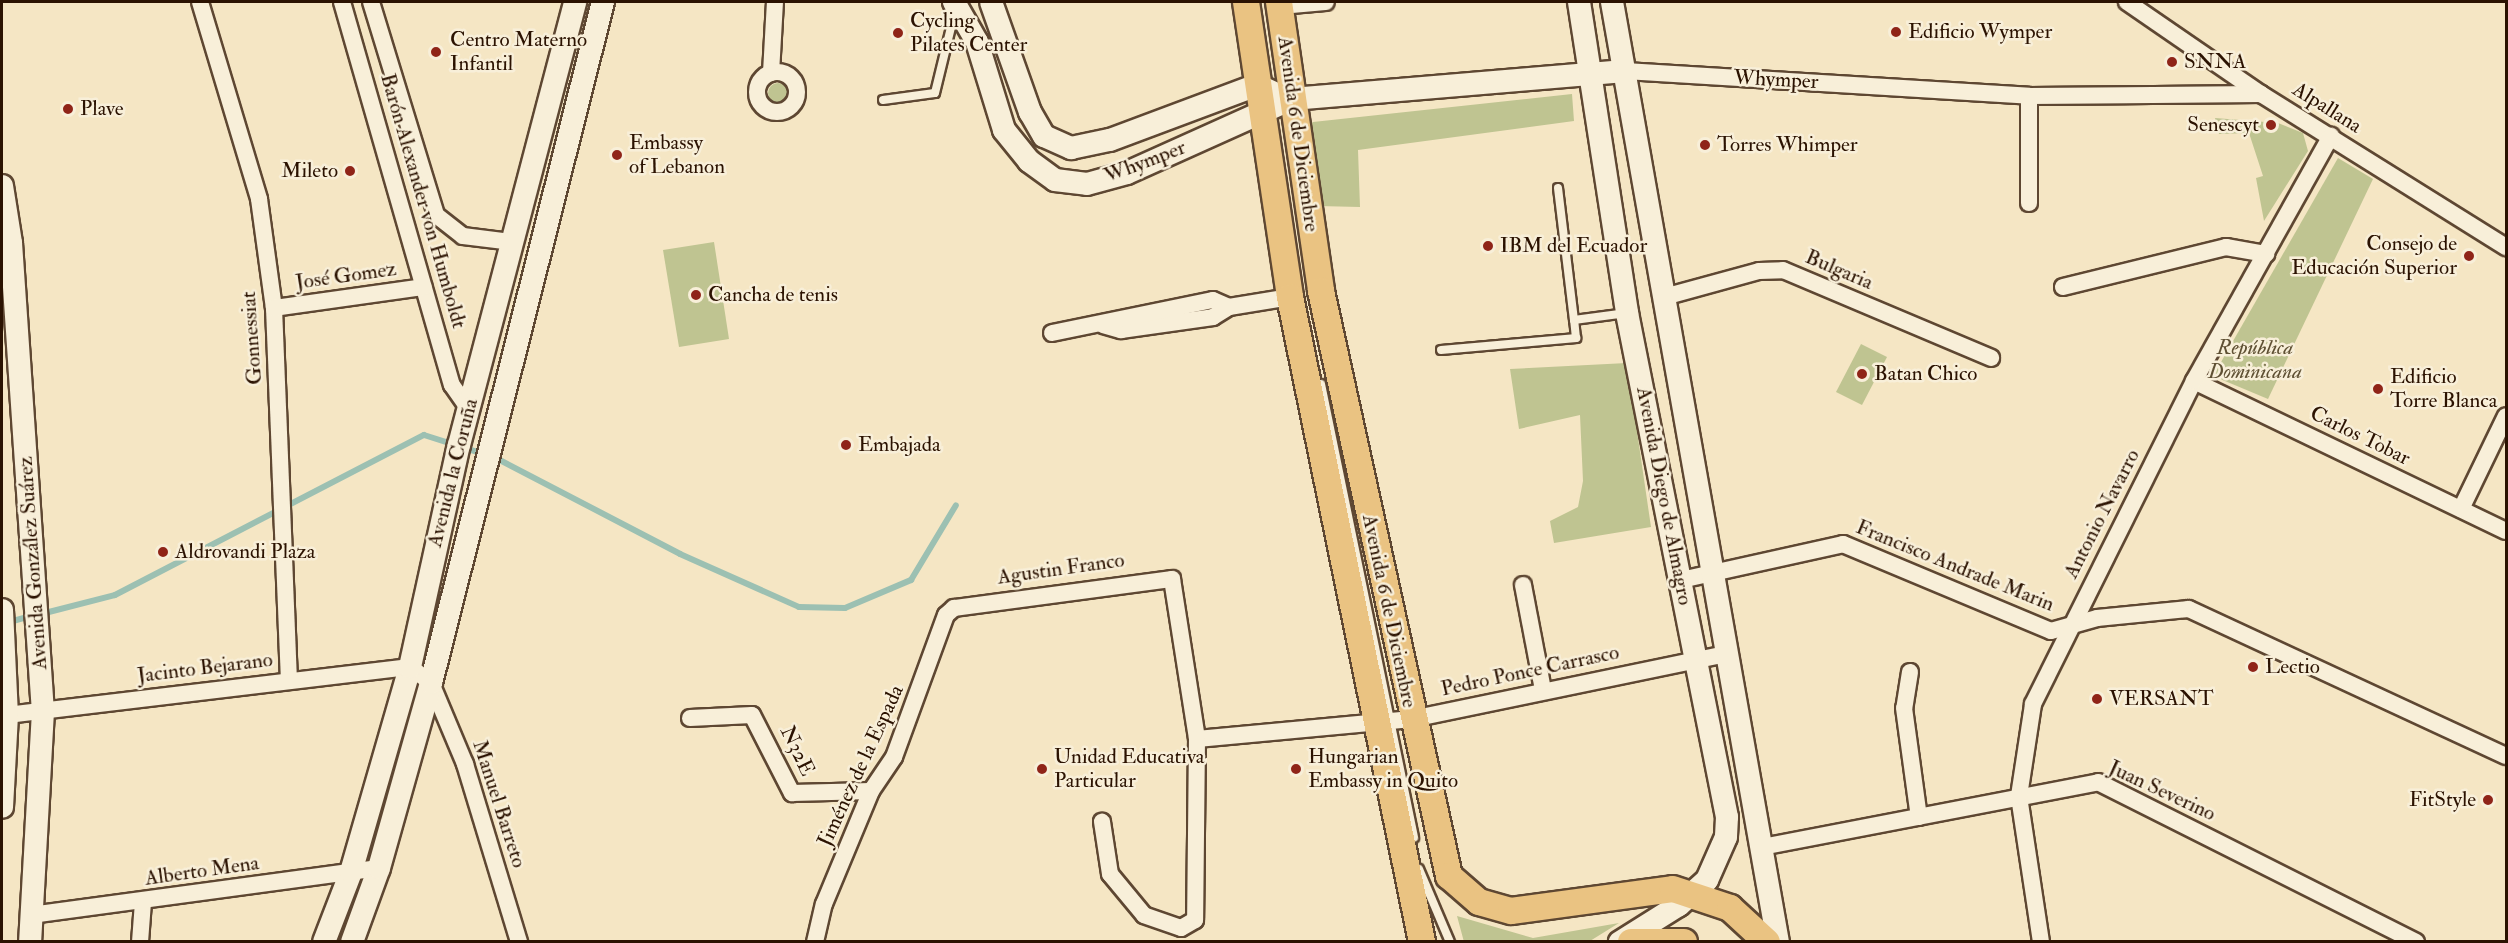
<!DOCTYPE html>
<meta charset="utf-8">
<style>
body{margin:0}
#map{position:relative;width:2508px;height:943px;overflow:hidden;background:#f5e6c4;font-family:"IM FELL Double Pica",serif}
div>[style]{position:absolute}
.green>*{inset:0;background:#bfc491}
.round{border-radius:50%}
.stream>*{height:6px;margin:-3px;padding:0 3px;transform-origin:3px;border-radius:3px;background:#9cc0b2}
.roads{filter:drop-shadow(2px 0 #5e4732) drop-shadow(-2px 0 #5e4732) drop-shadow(0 2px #5e4732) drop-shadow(0 -2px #5e4732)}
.lane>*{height:8px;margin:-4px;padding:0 4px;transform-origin:4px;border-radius:4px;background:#f8efd9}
.street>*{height:16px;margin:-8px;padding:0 8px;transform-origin:8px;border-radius:8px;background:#f8efd9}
.street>.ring{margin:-8px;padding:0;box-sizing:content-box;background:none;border:16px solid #f8efd9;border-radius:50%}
.secondary>*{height:22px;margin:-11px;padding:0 11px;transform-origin:11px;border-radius:11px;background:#f8efd9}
.primary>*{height:26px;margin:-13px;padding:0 13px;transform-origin:13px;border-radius:13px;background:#eac382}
.dots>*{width:16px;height:16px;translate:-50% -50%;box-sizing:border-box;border:3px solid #f8efd9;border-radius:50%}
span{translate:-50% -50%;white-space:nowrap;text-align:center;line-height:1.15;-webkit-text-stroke:5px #f8efd9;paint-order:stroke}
.poi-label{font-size:21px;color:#2b1201}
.left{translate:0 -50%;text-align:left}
.right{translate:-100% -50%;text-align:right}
.street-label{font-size:21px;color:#2b1201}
.park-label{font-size:21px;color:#5f5033;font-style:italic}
.frame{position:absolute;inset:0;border:3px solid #2b1201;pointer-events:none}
</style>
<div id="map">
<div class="green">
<i class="round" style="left:768px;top:83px;width:20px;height:20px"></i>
<i style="clip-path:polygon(1572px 94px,1574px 121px,1358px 150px,1360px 207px,1318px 206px,1303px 129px,1313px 122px)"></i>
<i style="clip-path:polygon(2215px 118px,2278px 123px,2303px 133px,2308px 151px,2264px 221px,2256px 178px,2263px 176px,2249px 133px,2219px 134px)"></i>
<i style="clip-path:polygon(2338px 158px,2373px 179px,2268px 399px,2213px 376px)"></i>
<i style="clip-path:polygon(714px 242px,729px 339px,679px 347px,663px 250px)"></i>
<i style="clip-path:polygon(1861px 344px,1887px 357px,1862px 405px,1836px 392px)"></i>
<i style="clip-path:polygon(1627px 363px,1651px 527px,1554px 543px,1550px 521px,1578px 507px,1583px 481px,1580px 415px,1519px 429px,1510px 369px)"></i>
<i style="clip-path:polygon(1457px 916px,1533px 938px,1619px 923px,1590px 941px,1464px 942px)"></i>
</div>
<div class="stream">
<i style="left:494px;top:457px;width:210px;rotate:27.5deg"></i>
<i style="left:680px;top:554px;width:130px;rotate:24deg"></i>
<i style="left:799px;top:607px;width:46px;rotate:1.2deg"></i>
<i style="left:845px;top:608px;width:72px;rotate:-23deg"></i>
<i style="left:911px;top:580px;width:87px;rotate:-59deg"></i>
<i style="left:41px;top:614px;width:76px;rotate:-14.4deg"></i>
<i style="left:115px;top:595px;width:348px;rotate:-27.4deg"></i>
<i style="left:424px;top:435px;width:63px;rotate:17.6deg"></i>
<i style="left:6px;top:623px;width:26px;rotate:-16deg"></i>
</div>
<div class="roads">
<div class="lane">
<i style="left:883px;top:100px;width:52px;rotate:-7.7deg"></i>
<i style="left:935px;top:93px;width:84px;rotate:-76.3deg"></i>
<i style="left:1558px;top:188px;width:133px;rotate:83.1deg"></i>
<i style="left:1574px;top:320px;width:53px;rotate:-7.5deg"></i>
<i style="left:1441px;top:350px;width:136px;rotate:-5.1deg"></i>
<i style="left:1576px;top:338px;width:18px;rotate:-96deg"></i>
<i style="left:1321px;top:384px;width:463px;rotate:78.4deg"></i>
<i style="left:1419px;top:869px;width:79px;rotate:67deg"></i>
</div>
<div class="street">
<i style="left:200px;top:2px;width:206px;rotate:73.3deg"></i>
<i style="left:259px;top:199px;width:110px;rotate:82.2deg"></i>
<i style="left:274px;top:308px;width:373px;rotate:87.7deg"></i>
<i style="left:342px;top:2px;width:398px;rotate:74deg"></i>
<i style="left:452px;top:385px;width:29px;rotate:55deg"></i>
<i style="left:371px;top:2px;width:223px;rotate:73deg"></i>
<i style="left:436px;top:215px;width:34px;rotate:38deg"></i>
<i style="left:463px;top:236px;width:48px;rotate:7.1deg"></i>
<i style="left:2127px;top:2px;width:163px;rotate:34.5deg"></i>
<i style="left:2261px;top:94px;width:289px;rotate:32deg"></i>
<i style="left:1280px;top:6px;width:46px;rotate:-5deg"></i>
<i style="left:1625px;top:71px;width:405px;rotate:3.5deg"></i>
<i style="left:2029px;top:96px;width:232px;rotate:-0.5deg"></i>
<i class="ring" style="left:757px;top:72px;width:24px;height:24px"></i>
<i style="left:771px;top:73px;width:71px;rotate:-86.8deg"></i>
<i style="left:2029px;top:203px;width:107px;rotate:-90deg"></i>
<i style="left:2063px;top:287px;width:168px;rotate:-13.8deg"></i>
<i style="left:2226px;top:247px;width:41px;rotate:9.9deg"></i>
<i style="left:1664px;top:297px;width:98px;rotate:-15.3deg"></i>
<i style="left:1759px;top:271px;width:24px;rotate:-2deg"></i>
<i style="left:1783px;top:270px;width:226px;rotate:22.9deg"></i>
<i style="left:274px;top:308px;width:151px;rotate:-8deg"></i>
<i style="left:1103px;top:325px;width:19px;rotate:16deg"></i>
<i style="left:1121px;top:330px;width:93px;rotate:-8deg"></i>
<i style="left:1213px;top:317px;width:19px;rotate:-32deg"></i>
<i style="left:1229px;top:307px;width:62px;rotate:-9.3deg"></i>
<i style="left:1052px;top:333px;width:164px;rotate:-11.6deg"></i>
<i style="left:1213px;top:300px;width:17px;rotate:24deg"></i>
<i style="left:2194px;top:381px;width:346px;rotate:25.7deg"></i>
<i style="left:2461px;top:509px;width:103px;rotate:-64.2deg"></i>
<i style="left:1681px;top:580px;width:166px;rotate:-12.5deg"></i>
<i style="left:1843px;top:544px;width:225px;rotate:22.7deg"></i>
<i style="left:2051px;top:631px;width:48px;rotate:-15.8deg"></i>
<i style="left:2097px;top:618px;width:92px;rotate:-5.6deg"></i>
<i style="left:2189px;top:609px;width:349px;rotate:24.9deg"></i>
<i style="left:1523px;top:585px;width:107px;rotate:79.2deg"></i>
<i style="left:1910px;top:672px;width:36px;rotate:99deg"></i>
<i style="left:1904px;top:708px;width:110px;rotate:82.2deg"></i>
<i style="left:7px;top:715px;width:406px;rotate:-6.8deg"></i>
<i style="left:410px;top:667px;width:26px;rotate:37deg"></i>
<i style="left:431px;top:683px;width:88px;rotate:67.2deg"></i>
<i style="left:465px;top:764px;width:186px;rotate:73.1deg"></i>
<i style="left:690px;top:718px;width:62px;rotate:-2.8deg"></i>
<i style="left:752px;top:715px;width:88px;rotate:62.9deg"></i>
<i style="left:792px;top:793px;width:79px;rotate:-1.5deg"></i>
<i style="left:1197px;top:739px;width:216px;rotate:-5.3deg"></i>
<i style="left:1412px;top:719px;width:322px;rotate:-11.7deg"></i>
<i style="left:1762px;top:847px;width:342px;rotate:-10.9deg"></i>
<i style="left:2098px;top:782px;width:356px;rotate:26.7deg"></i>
<i style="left:31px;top:915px;width:351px;rotate:-7.7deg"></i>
<i style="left:140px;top:942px;width:40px;rotate:-85.7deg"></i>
<i style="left:815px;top:942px;width:39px;rotate:-77deg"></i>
<i style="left:824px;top:904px;width:122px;rotate:-67.4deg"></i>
<i style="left:871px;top:791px;width:41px;rotate:-55.9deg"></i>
<i style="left:894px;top:757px;width:151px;rotate:-69.9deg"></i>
<i style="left:946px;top:615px;width:11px;rotate:-41deg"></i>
<i style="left:954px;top:608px;width:220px;rotate:-7.6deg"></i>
<i style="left:1172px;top:579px;width:162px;rotate:81.1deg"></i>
<i style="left:1197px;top:739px;width:181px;rotate:90.6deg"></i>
<i style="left:1195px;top:920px;width:16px;rotate:150deg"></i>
<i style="left:1181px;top:928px;width:39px;rotate:-161deg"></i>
<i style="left:1144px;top:915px;width:53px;rotate:-129.7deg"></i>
<i style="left:1110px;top:874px;width:53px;rotate:-98.7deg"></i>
<i style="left:2041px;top:942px;width:148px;rotate:-98.6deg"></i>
<i style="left:2019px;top:796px;width:93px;rotate:-81.3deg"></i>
<i style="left:2033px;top:704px;width:361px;rotate:-63.5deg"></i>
<i style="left:2194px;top:381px;width:281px;rotate:-60.8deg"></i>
</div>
<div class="secondary">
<i style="left:954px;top:2px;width:46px;rotate:60.1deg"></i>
<i style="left:977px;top:42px;width:92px;rotate:72.9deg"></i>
<i style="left:1004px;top:130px;width:40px;rotate:51deg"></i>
<i style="left:1029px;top:161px;width:32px;rotate:36deg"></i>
<i style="left:1055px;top:180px;width:32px;rotate:7deg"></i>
<i style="left:1087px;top:184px;width:41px;rotate:-15.4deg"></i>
<i style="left:1127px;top:173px;width:181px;rotate:-24.2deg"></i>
<i style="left:1292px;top:99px;width:334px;rotate:-4.8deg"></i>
<i style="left:991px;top:2px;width:117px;rotate:70.5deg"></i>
<i style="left:1030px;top:112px;width:28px;rotate:60deg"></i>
<i style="left:1044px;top:136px;width:30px;rotate:24deg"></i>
<i style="left:1071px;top:148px;width:40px;rotate:-12deg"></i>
<i style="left:1110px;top:140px;width:157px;rotate:-20.5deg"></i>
<i style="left:1257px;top:85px;width:19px;rotate:25deg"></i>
<i style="left:1579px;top:2px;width:315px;rotate:81.2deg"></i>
<i style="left:1627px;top:313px;width:514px;rotate:78.78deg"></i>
<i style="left:1727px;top:817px;width:20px;rotate:93deg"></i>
<i style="left:1726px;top:837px;width:47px;rotate:113.8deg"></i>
<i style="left:1707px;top:880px;width:38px;rotate:138deg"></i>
<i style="left:1679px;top:905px;width:70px;rotate:147.9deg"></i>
<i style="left:1612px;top:2px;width:955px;rotate:79.99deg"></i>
<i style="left:2px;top:186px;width:58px;rotate:81deg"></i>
<i style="left:11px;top:243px;width:469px;rotate:86.1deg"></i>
<i style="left:43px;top:711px;width:231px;rotate:93.2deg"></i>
<i style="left:2px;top:610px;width:105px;rotate:87.3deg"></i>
<i style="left:7px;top:715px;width:92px;rotate:93.1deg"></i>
<i style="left:324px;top:942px;width:75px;rotate:-68.9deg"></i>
<i style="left:351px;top:872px;width:213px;rotate:-73.9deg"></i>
<i style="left:410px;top:667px;width:227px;rotate:-77.6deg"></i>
<i style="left:459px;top:445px;width:458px;rotate:-75.3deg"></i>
<i style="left:352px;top:942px;width:79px;rotate:-70deg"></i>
<i style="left:379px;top:868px;width:192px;rotate:-74.3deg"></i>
<i style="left:431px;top:683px;width:702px;rotate:-75.83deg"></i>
</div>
<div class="primary">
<i style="left:1246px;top:2px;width:298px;rotate:81.5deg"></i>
<i style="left:1290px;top:297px;width:658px;rotate:78.43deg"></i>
<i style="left:1279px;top:2px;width:292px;rotate:81.7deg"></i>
<i style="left:1321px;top:291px;width:599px;rotate:77.66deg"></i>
<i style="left:1449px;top:876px;width:40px;rotate:41deg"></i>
<i style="left:1479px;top:902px;width:33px;rotate:16deg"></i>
<i style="left:1511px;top:911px;width:163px;rotate:-7.7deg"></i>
<i style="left:1673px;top:889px;width:60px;rotate:18.4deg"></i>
<i style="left:1730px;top:908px;width:50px;rotate:42.6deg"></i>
<i style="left:1631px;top:942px;width:53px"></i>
</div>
</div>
<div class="dots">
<i style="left:1896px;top:32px;background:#8f2418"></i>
<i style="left:898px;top:33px;background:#8f2418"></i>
<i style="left:436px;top:52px;background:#8f2418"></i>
<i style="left:2172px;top:62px;background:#8f2418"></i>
<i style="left:68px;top:109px;background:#8f2418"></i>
<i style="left:2271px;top:125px;background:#8f2418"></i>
<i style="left:1705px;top:145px;background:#8f2418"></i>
<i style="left:617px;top:155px;background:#8f2418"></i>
<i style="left:350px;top:171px;background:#8f2418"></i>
<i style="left:1488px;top:246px;background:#8f2418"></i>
<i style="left:2469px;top:256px;background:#8f2418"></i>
<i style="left:696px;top:295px;background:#8f2418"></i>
<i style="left:1862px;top:374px;background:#8f2418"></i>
<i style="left:2378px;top:389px;background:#8f2418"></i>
<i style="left:846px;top:445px;background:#8f2418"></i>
<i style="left:163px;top:552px;background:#8f2418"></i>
<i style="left:2253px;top:667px;background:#8f2418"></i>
<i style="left:2097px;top:699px;background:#8f2418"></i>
<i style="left:1042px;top:769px;background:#8f2418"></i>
<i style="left:1296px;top:769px;background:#8f2418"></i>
<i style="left:2488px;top:800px;background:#8f2418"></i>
</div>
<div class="poi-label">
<span class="left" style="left:910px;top:33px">Cycling<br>Pilates Center</span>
<span class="left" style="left:1908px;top:32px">Edificio Wymper</span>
<span class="left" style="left:450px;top:52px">Centro Materno<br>Infantil</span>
<span class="left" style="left:2184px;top:62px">SNNA</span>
<span class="left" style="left:80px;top:109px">Plave</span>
<span class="right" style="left:2259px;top:125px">Senescyt</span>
<span class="left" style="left:629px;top:155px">Embassy<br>of Lebanon</span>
<span class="left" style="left:1717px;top:145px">Torres Whimper</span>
<span class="right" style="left:338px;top:171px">Mileto</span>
<span class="right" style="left:2457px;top:256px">Consejo de<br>Educación Superior</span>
<span class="left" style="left:1500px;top:246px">IBM del Ecuador</span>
<span class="left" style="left:708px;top:295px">Cancha de tenis</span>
<span class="left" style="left:1874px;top:374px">Batan Chico</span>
<span class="left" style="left:2390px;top:389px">Edificio<br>Torre Blanca</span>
<span class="left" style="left:858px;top:445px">Embajada</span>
<span class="left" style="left:175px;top:552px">Aldrovandi Plaza</span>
<span class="left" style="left:2265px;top:667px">Lectio</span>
<span class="left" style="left:2109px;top:699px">VERSANT</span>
<span class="left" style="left:1054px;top:769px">Unidad Educativa<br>Particular</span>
<span class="left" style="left:1308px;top:769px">Hungarian<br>Embassy in Quito</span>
<span class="right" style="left:2476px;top:800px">FitStyle</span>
</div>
<div class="street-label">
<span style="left:1776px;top:80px;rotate:3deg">Whymper</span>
<span style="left:2327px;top:108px;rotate:32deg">Alpallana</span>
<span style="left:1298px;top:134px;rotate:82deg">Avenida 6 de Diciembre</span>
<span style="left:1145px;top:162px;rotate:-21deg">Whymper</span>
<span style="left:423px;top:201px;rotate:74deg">Barón Alexander von Humboldt</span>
<span style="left:1839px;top:270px;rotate:23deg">Bulgaria</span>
<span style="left:346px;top:276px;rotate:-8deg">José Gomez</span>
<span style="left:252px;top:338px;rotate:-94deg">Gonnessiat</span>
<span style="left:2360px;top:436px;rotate:26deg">Carlos Tobar</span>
<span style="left:453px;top:473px;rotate:-76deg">Avenida la Coruña</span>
<span style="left:1664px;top:496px;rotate:79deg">Avenida Diego de Almagro</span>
<span style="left:2102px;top:514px;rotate:-63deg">Antonio Navarro</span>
<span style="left:33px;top:563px;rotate:-94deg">Avenida González Suárez</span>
<span style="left:1955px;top:566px;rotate:22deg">Francisco Andrade Marin</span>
<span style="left:1061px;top:569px;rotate:-8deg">Agustin Franco</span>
<span style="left:1389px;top:611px;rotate:78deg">Avenida 6 de Diciembre</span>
<span style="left:205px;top:668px;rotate:-7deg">Jacinto Bejarano</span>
<span style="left:1530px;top:671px;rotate:-12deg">Pedro Ponce Carrasco</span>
<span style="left:797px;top:751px;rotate:64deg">N32E</span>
<span style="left:861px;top:766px;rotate:-65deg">Jiménez de la Espada</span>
<span style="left:2162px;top:791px;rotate:25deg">Juan Severino</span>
<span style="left:499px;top:804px;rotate:72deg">Manuel Barreto</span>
<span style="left:202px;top:871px;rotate:-8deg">Alberto Mena</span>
</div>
<div class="park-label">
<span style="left:2255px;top:360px">República<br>Dominicana</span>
</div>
<div class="frame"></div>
</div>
